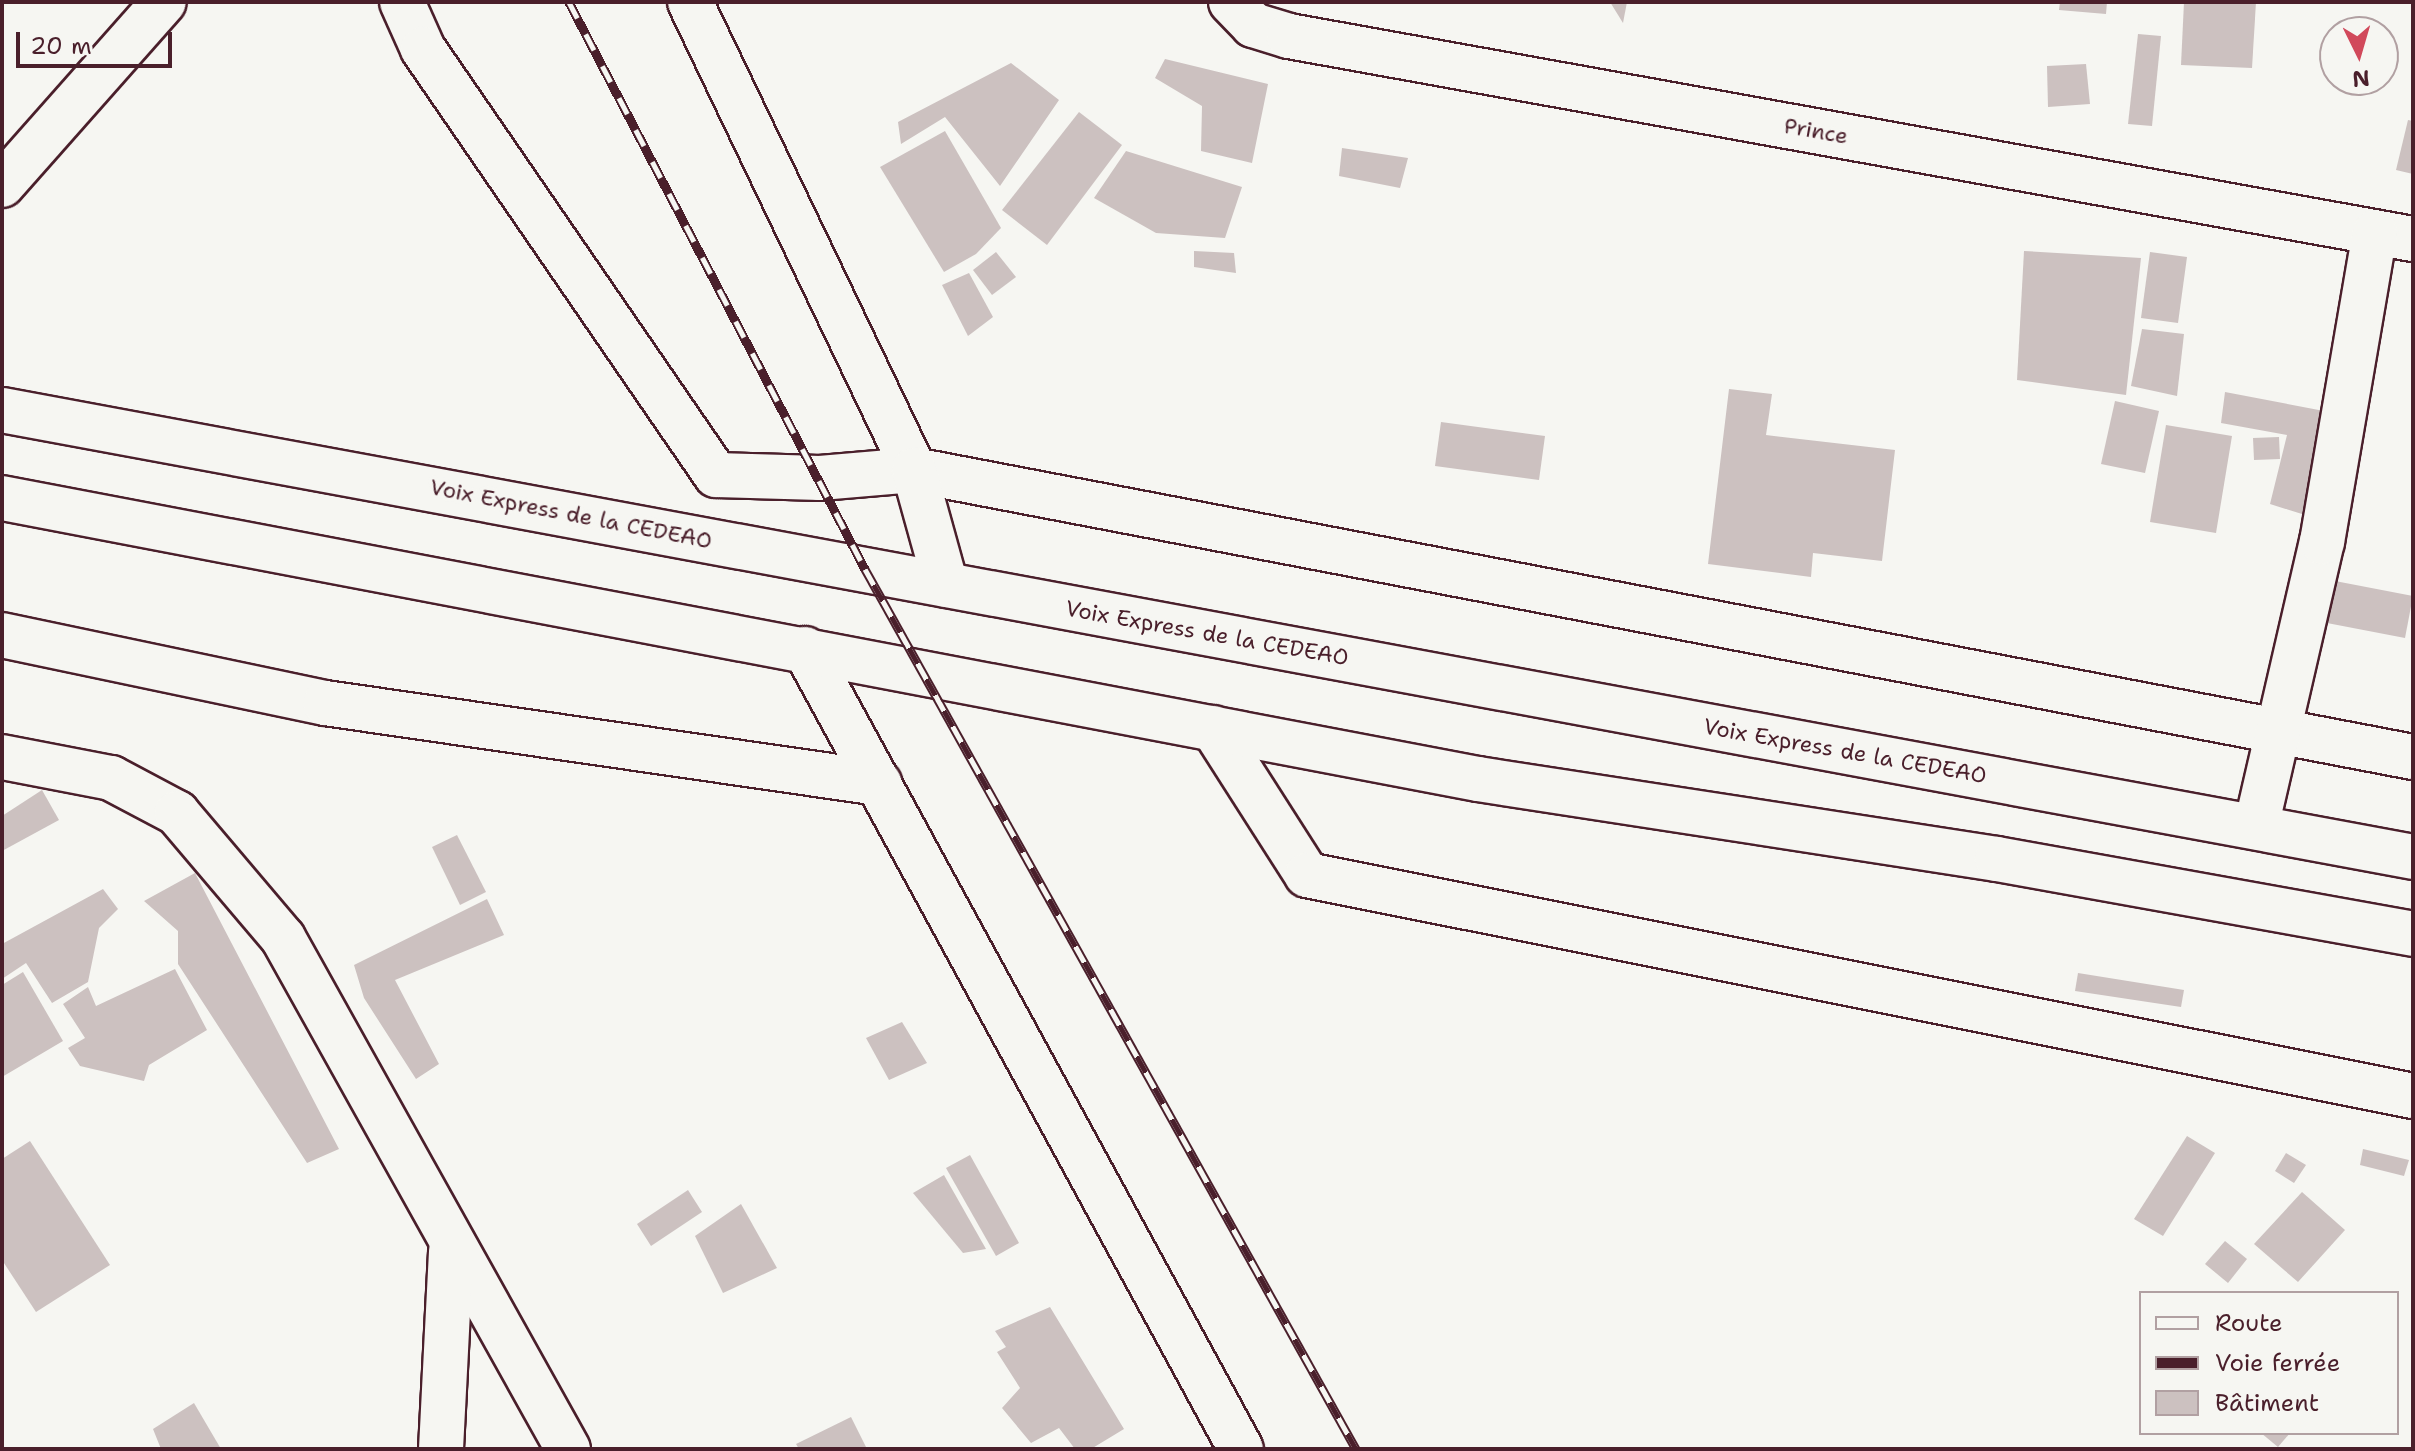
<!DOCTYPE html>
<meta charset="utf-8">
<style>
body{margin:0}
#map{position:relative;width:2415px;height:1451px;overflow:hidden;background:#f6f6f2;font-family:"Shantell Sans",sans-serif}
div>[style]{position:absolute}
.building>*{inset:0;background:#ccc1c0}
.roads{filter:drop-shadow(2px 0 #4a1f2b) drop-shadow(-2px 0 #4a1f2b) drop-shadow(0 2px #4a1f2b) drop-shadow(0 -2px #4a1f2b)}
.minor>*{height:44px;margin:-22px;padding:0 22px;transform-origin:22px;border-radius:22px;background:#f6f6f2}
.primary>*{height:44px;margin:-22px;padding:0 22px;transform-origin:22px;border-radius:22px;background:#f6f6f2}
.rail>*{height:9px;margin-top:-4.5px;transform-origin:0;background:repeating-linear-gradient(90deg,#f6f6f2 0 18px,#4a1f2b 0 36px);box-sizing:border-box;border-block:2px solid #4a1f2b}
span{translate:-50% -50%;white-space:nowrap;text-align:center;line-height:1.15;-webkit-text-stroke:7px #f6f6f2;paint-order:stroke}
.street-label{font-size:22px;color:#4a1f2b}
.frame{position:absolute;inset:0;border:4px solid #4a1f2b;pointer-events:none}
.legend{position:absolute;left:2139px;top:1291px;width:260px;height:144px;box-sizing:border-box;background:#f6f6f2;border:2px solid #b1a0a2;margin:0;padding:10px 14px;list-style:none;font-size:24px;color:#4a1f2b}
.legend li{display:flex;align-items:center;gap:16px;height:40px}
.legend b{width:40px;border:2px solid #b1a0a2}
.north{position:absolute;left:2319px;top:16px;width:80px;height:80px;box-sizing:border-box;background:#f6f6f2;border:2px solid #b1a0a2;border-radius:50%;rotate:175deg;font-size:22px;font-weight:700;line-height:32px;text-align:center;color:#4a1f2b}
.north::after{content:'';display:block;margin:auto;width:28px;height:36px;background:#d1495b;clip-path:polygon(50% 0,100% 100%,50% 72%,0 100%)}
.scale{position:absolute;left:16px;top:32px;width:156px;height:36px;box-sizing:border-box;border:4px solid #4a1f2b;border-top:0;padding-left:10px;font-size:24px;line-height:28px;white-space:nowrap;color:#4a1f2b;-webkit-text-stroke:6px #f6f6f2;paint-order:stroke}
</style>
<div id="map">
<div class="building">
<i style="clip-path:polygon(1610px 2px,1627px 2px,1623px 23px)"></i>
<i style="clip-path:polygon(2060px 2px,2107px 2px,2106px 14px,2059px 10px)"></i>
<i style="clip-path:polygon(2184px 2px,2256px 2px,2252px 68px,2181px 65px)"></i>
<i style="clip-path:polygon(2138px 34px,2161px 36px,2152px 126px,2128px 124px)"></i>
<i style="clip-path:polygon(1165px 59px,1268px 84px,1252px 163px,1201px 151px,1202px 106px,1155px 78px)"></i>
<i style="clip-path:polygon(1011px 63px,1059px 100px,1000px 186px,945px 117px,901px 144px,898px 122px)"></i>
<i style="clip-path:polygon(2086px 64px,2090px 104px,2048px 107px,2047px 66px)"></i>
<i style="clip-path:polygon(1079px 112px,1122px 145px,1047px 245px,1002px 210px)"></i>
<i style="clip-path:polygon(2408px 120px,2413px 121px,2413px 174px,2396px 170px)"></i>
<i style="clip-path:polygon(945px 131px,1001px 228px,976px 254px,944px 272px,880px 167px)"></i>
<i style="clip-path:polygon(1342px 148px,1408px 158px,1400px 188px,1339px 176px)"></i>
<i style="clip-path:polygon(1126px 151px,1242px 187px,1225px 238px,1156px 233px,1094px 198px)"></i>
<i style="clip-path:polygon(1194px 251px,1234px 253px,1236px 273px,1194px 267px)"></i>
<i style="clip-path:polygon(2024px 251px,2141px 258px,2126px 395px,2017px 380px)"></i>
<i style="clip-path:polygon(996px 252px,1016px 277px,992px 295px,973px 270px)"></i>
<i style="clip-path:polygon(2150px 252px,2187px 257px,2178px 323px,2141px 318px)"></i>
<i style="clip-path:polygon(969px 273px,993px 317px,968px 336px,942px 285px)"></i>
<i style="clip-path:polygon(2142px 329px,2184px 334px,2177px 396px,2131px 386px)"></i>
<i style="clip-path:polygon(1729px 389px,1772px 394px,1766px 435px,1895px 450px,1882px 561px,1813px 553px,1811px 577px,1708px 564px)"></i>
<i style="clip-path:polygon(2225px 392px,2324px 411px,2302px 514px,2270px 504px,2287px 435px,2221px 423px)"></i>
<i style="clip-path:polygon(2115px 401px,2159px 411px,2145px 473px,2101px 464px)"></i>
<i style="clip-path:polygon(1441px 422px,1545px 436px,1539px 480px,1435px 466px)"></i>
<i style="clip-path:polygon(2166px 425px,2232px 436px,2216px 533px,2150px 522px)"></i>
<i style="clip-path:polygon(2279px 437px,2280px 459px,2254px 460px,2253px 438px)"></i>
<i style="clip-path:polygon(2335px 581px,2413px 596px,2405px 638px,2327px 623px)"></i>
<i style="clip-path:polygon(42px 790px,59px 820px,2px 851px,2px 816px)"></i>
<i style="clip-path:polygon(457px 835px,486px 892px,460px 905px,432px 847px)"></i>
<i style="clip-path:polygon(195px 873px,339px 1149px,307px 1163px,178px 964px,178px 931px,144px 901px)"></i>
<i style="clip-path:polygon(103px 889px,118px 909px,99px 928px,88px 982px,52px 1003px,26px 963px,2px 979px,2px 944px)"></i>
<i style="clip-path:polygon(487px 899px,504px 935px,395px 980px,439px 1064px,416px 1079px,364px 998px,354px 965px)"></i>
<i style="clip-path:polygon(175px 969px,207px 1030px,149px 1065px,144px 1081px,80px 1066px,68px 1048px,85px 1038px,63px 1004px,88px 987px,96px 1006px)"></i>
<i style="clip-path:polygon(23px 972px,63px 1041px,2px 1077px,2px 985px)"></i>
<i style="clip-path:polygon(2078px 973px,2184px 990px,2181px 1007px,2075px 991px)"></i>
<i style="clip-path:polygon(902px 1022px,927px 1063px,889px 1080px,866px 1038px)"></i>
<i style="clip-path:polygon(2187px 1136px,2215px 1153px,2163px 1236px,2134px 1219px)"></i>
<i style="clip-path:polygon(30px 1141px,110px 1265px,36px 1312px,2px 1260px,2px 1159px)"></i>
<i style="clip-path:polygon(2363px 1149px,2409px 1160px,2404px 1176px,2360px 1165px)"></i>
<i style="clip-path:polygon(2286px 1153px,2306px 1165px,2294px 1183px,2275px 1171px)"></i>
<i style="clip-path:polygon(970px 1155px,1019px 1243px,996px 1256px,946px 1168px)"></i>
<i style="clip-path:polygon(944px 1175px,986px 1249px,963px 1253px,913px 1193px)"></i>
<i style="clip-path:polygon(688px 1190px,702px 1212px,651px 1246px,637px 1224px)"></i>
<i style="clip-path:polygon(2302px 1192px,2345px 1230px,2298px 1282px,2254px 1244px)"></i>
<i style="clip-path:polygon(741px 1204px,777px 1268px,723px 1293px,695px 1236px)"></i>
<i style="clip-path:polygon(2225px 1241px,2247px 1259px,2228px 1283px,2205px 1264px)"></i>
<i style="clip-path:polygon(1050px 1307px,1124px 1429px,1091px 1449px,1075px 1449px,1059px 1428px,1031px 1443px,1002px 1408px,1020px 1388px,997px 1352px,1006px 1347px,995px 1331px)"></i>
<i style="clip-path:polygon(194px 1403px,221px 1449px,161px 1449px,153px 1429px)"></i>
<i style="clip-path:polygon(851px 1417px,867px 1449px,799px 1449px,796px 1444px)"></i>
<i style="clip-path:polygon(2261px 1433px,2290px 1433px,2278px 1447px)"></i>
</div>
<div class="roads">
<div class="minor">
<i style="left:402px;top:2px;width:51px;rotate:65.9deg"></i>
<i style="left:423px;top:49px;width:517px;rotate:55.48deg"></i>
<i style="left:716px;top:475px;width:104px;rotate:1.7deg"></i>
<i style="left:820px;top:478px;width:94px;rotate:-4.9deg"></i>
<i style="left:914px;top:470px;width:1526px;rotate:10.84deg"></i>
<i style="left:690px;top:2px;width:519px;rotate:64.42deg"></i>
<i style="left:914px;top:470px;width:119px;rotate:74.5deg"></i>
<i style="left:1231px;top:2px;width:32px;rotate:46deg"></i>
<i style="left:1253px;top:25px;width:38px;rotate:17deg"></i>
<i style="left:1289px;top:36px;width:1142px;rotate:10.24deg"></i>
<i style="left:2px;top:635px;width:330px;rotate:11.9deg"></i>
<i style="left:325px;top:703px;width:560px;rotate:8.22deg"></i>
<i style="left:805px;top:649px;width:911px;rotate:61.41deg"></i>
<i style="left:1213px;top:728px;width:174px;rotate:57.4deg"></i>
<i style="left:1307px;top:875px;width:1128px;rotate:11.3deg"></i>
<i style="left:2px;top:757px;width:111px;rotate:10.9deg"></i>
<i style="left:111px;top:778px;width:75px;rotate:27.9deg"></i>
<i style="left:177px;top:813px;width:164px;rotate:49.7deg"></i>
<i style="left:283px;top:938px;width:585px;rotate:60.85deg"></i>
<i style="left:2256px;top:827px;width:293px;rotate:-77deg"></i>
<i style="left:2322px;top:542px;width:314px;rotate:-80.3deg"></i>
<i style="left:441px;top:1449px;width:198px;rotate:-87.1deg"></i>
</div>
<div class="primary">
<i style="left:2px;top:185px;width:244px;rotate:-48.5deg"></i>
<i style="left:2px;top:410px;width:2452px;rotate:10.5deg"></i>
<i style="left:2px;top:498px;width:1503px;rotate:10.78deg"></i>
<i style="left:1478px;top:779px;width:525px;rotate:8.76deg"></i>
<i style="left:1997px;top:859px;width:423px;rotate:10.2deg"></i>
</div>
</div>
<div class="rail">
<i style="left:569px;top:2px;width:640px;rotate:62.43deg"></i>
<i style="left:865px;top:569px;width:1008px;rotate:60.84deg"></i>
</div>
<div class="street-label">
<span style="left:1816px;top:131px;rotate:10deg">Prince</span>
<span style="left:571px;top:514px;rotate:11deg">Voix Express de la CEDEAO</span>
<span style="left:1207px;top:633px;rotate:10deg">Voix Express de la CEDEAO</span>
<span style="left:1845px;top:751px;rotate:10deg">Voix Express de la CEDEAO</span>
</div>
<div class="frame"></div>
<ul class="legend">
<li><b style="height:10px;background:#f6f6f2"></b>Route</li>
<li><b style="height:10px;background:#4a1f2b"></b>Voie ferrée</li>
<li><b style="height:22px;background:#ccc1c0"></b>Bâtiment</li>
</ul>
<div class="north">N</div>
<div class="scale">20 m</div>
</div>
